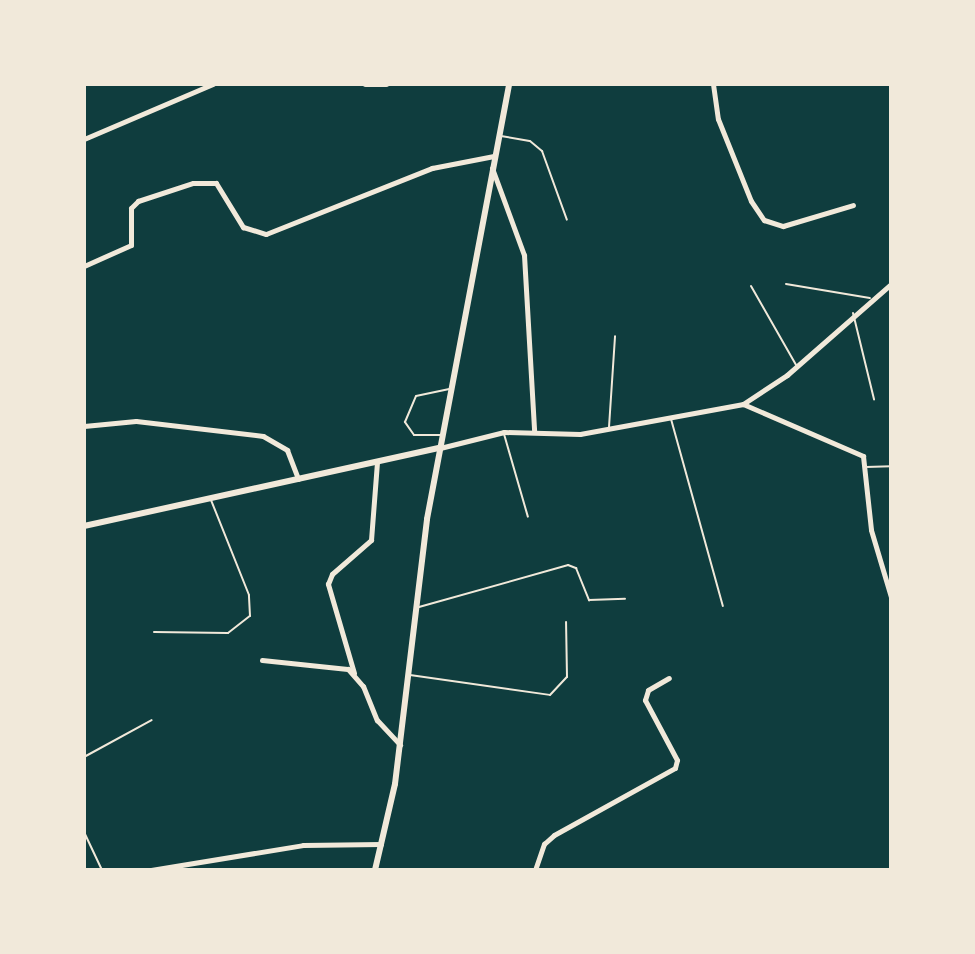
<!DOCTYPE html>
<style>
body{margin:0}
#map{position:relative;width:975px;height:954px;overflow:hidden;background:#0f3d3e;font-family:"Asap Condensed",sans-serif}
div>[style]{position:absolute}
.service>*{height:2px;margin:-1px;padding:0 1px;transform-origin:1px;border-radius:1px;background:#f1e9da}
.minor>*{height:5px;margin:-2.5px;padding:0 2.5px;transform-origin:2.5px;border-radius:2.5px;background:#f1e9da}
.tertiary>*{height:6px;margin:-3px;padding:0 3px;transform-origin:3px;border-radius:3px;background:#f1e9da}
span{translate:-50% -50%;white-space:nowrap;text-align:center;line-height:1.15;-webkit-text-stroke:8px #f1e9da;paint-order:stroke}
.frame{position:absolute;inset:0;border:86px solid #f1e9da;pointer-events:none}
</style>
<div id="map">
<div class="service">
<i style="left:501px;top:136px;width:29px;rotate:10deg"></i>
<i style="left:530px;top:141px;width:16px;rotate:40deg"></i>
<i style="left:542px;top:151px;width:73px;rotate:70.1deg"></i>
<i style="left:786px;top:284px;width:85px;rotate:9.5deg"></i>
<i style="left:751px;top:286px;width:91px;rotate:60.3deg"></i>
<i style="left:853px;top:313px;width:89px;rotate:76.3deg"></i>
<i style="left:671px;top:419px;width:194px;rotate:74.5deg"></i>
<i style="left:609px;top:427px;width:91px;rotate:-86.2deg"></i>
<i style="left:504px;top:434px;width:86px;rotate:73.9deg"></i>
<i style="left:440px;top:435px;width:26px;rotate:180deg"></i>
<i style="left:414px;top:435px;width:16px;rotate:-125deg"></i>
<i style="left:405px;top:422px;width:28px;rotate:-67deg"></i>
<i style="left:416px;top:396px;width:34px;rotate:-12deg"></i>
<i style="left:866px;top:467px;width:25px;rotate:-2deg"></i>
<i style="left:419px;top:607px;width:155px;rotate:-15.7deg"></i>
<i style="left:568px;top:565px;width:9px;rotate:21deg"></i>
<i style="left:576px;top:568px;width:35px;rotate:68deg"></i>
<i style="left:589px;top:600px;width:36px;rotate:-2deg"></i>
<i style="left:154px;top:632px;width:74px;rotate:0.8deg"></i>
<i style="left:228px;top:633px;width:28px;rotate:-38deg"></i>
<i style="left:250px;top:616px;width:21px;rotate:-93deg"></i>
<i style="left:249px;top:595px;width:102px;rotate:-111.8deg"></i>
<i style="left:410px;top:675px;width:141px;rotate:8.1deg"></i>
<i style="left:550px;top:695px;width:25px;rotate:-47deg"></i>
<i style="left:567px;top:677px;width:55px;rotate:-91deg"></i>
<i style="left:84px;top:757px;width:77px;rotate:-28.6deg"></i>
<i style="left:84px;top:832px;width:42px;rotate:64.7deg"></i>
</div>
<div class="minor">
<i style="left:365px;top:84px;width:21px"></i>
<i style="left:713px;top:84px;width:35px;rotate:82deg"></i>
<i style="left:718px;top:119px;width:88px;rotate:68.1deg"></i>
<i style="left:751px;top:201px;width:23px;rotate:56deg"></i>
<i style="left:764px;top:220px;width:20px;rotate:18deg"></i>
<i style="left:783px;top:226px;width:73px;rotate:-16.7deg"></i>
<i style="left:84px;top:139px;width:140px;rotate:-23.1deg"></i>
<i style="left:492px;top:168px;width:93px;rotate:69.8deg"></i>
<i style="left:524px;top:255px;width:176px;rotate:86.7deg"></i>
<i style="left:84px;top:266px;width:51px;rotate:-24.1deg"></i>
<i style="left:131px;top:245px;width:37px;rotate:-90deg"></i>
<i style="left:131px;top:208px;width:10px;rotate:-45deg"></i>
<i style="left:138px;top:201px;width:58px;rotate:-18.1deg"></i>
<i style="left:193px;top:183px;width:23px"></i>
<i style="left:216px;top:183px;width:52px;rotate:58.5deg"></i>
<i style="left:243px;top:227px;width:24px;rotate:17deg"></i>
<i style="left:266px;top:234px;width:179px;rotate:-21.7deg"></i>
<i style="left:432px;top:168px;width:63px;rotate:-11deg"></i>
<i style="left:743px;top:404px;width:131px;rotate:23.4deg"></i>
<i style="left:863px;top:456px;width:74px;rotate:83.8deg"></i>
<i style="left:871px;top:530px;width:70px;rotate:73.4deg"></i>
<i style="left:84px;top:426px;width:52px;rotate:-5.5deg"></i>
<i style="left:136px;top:421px;width:128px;rotate:6.7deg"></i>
<i style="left:263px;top:436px;width:28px;rotate:30deg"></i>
<i style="left:287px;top:450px;width:31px;rotate:69deg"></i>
<i style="left:440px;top:448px;width:66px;rotate:-14deg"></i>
<i style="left:504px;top:432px;width:76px;rotate:1.5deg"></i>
<i style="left:580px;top:434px;width:166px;rotate:-10.4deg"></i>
<i style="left:743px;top:404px;width:53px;rotate:-33.4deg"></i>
<i style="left:787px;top:375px;width:138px;rotate:-41.2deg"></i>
<i style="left:262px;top:660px;width:86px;rotate:6deg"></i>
<i style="left:348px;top:669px;width:23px;rotate:49deg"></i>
<i style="left:363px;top:686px;width:37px;rotate:68deg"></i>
<i style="left:377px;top:720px;width:34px;rotate:47deg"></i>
<i style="left:354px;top:673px;width:93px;rotate:-106.3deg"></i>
<i style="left:328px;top:584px;width:11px;rotate:-68deg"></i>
<i style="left:332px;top:574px;width:52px;rotate:-41.1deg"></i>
<i style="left:371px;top:540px;width:78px;rotate:-85.6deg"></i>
<i style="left:151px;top:870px;width:154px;rotate:-9.3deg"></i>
<i style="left:303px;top:845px;width:78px;rotate:-0.7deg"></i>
<i style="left:535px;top:870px;width:28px;rotate:-71deg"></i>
<i style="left:544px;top:844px;width:13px;rotate:-42deg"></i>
<i style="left:554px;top:835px;width:138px;rotate:-29deg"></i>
<i style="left:675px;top:768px;width:8px;rotate:-76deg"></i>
<i style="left:677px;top:760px;width:68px;rotate:-118.1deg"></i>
<i style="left:645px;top:700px;width:10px;rotate:-73deg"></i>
<i style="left:648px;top:690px;width:24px;rotate:-30deg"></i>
</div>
<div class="tertiary">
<i style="left:84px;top:526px;width:363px;rotate:-12.4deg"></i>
<i style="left:375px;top:870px;width:88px;rotate:-76.9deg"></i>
<i style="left:395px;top:784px;width:267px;rotate:-83.1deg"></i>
<i style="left:427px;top:519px;width:443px;rotate:-79.3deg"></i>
</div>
<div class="frame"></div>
</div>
